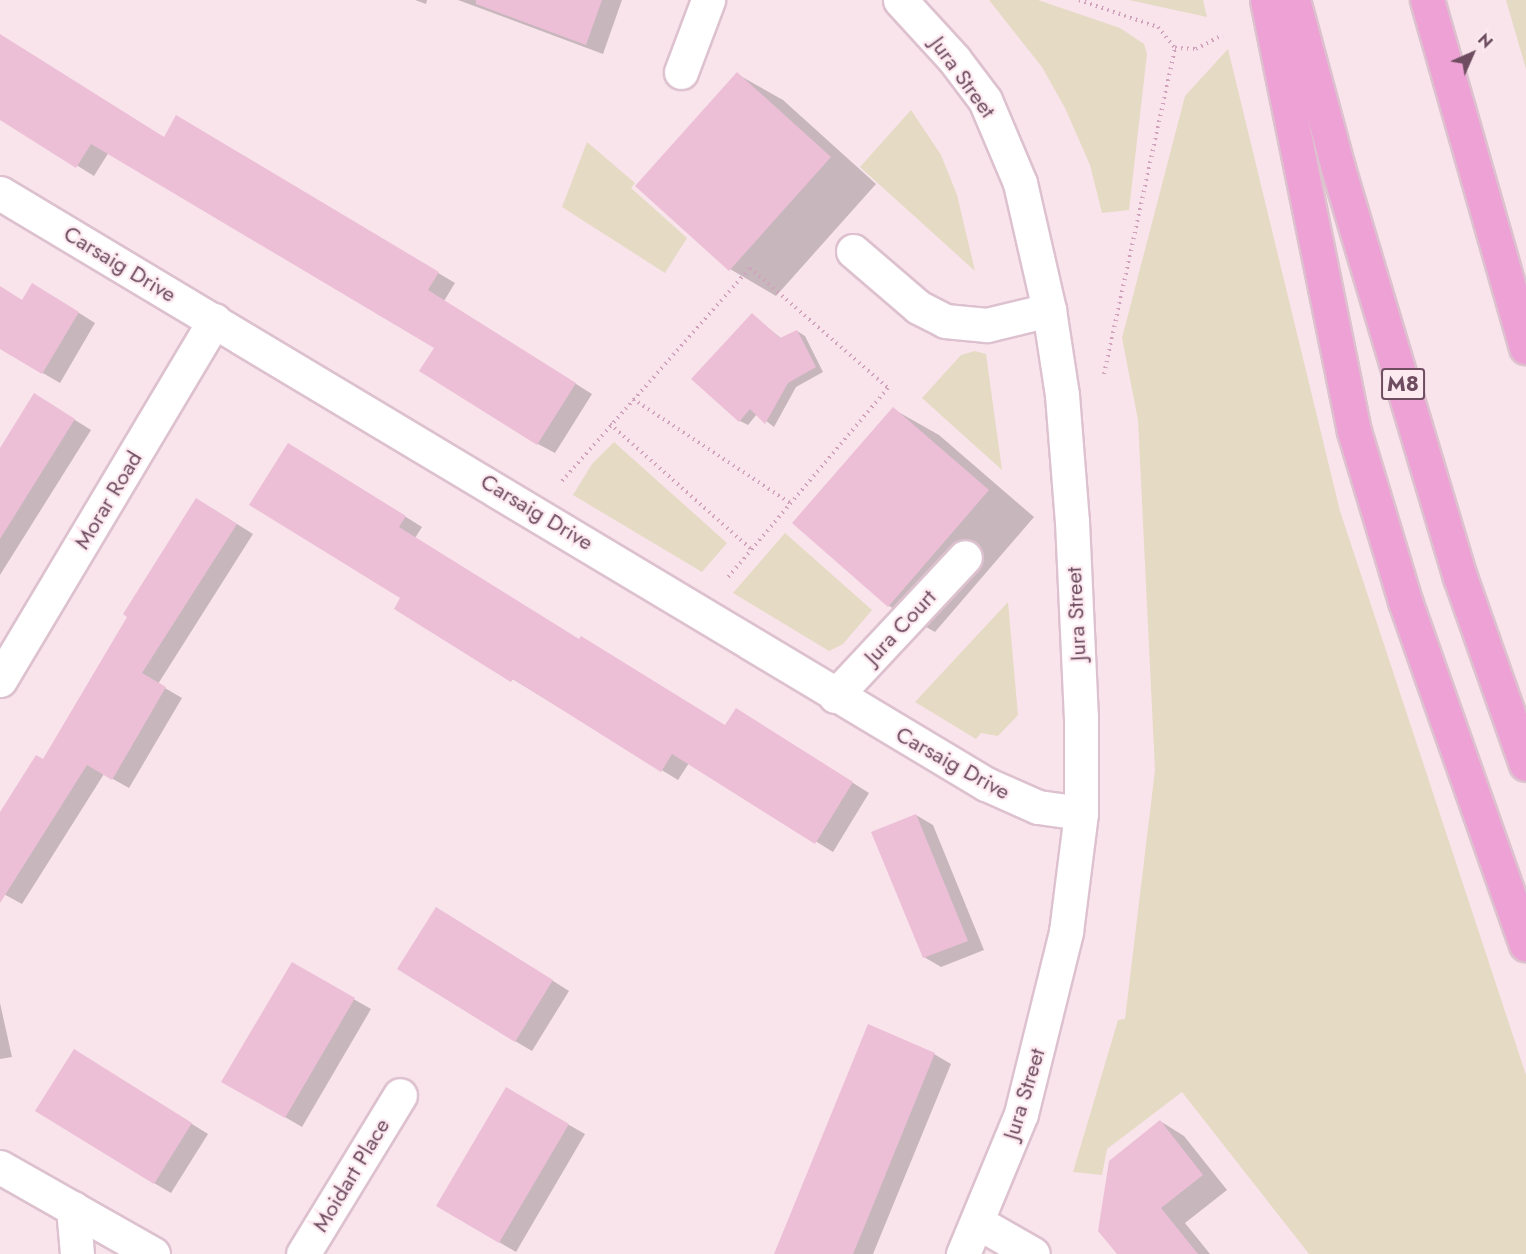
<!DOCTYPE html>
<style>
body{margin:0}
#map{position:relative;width:1526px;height:1254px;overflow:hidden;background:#f9e4eb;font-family:Jost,sans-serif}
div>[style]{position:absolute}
.green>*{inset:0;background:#e5dac4}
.shadow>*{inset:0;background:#0003}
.building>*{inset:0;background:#ecbfd7}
.path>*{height:4px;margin-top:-2px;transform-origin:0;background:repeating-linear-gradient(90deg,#d0a2bc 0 1.5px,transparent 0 6px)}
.roads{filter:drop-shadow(2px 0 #ddc1ce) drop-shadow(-2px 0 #ddc1ce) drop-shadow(0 2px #ddc1ce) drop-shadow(0 -2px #ddc1ce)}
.minor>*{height:33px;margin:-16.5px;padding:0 16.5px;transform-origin:16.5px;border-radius:16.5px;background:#fff}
.highway>*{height:33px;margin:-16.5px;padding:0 16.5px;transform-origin:16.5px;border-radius:16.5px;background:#eda1d5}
span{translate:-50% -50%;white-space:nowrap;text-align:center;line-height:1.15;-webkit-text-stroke:4.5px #fdeaf0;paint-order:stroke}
.shield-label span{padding:2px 4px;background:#fdeaf0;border:2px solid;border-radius:4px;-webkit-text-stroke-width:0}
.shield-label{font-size:21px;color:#6f4d61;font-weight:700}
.street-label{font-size:22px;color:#6f4d61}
.north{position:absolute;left:1442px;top:24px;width:60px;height:60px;-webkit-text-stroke:4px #fdeaf0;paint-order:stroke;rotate:45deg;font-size:16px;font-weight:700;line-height:24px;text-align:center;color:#6f4d61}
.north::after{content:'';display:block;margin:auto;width:21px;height:27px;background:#6f4d61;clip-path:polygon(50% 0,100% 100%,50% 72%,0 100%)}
</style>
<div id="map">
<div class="green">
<i style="clip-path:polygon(989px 0,1038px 0,1120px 28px,1144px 44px,1147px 54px,1129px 210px,1102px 213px,1090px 165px,1065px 108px,1042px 67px)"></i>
<i style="clip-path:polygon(1129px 0,1203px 0,1207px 17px)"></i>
<i style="clip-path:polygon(1506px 0,1526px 0,1526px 69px)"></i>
<i style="clip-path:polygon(1228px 49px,1340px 511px,1526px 1075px,1526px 1254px,1309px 1254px,1182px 1092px,1107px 1149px,1102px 1175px,1073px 1172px,1118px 1020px,1125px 1019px,1155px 770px,1138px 420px,1122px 338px,1185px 96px)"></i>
<i style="clip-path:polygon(911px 110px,941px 155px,957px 195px,975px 271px,860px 167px)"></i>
<i style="clip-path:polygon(587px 142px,635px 183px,631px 188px,687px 238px,665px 273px,562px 207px)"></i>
<i style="clip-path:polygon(975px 351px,986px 354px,1002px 470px,922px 398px,961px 355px)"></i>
<i style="clip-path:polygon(614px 442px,727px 543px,702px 572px,573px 495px,592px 464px)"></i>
<i style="clip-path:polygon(785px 533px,872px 610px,843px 644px,829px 651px,733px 593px)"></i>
<i style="clip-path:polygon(1008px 602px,1018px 715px,998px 736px,981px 733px,976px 739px,915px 702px)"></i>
</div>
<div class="shadow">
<i style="clip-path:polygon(415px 0,427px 0,426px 4px)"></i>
<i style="clip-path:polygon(458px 0,622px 0,603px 54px)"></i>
<i style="clip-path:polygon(0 36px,165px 138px,177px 117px,455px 283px,444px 301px,592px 394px,555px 453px,538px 444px,436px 348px,109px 152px,94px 176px,0 118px)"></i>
<i style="clip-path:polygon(737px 74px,783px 100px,876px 184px,776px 296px,730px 269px)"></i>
<i style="clip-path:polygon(0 288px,23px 301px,49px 294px,95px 323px,60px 383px,0 348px)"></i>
<i style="clip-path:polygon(752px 315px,782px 339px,797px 331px,805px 336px,823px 372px,796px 387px,774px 427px,757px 414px,748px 425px,740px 421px)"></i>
<i style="clip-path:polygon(51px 405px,91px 430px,0 575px,0 450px)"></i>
<i style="clip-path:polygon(893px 409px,939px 435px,1034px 517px,935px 632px,889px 606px)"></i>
<i style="clip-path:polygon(305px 454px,422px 527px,415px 538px,580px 641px,726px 727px,753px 720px,869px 793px,833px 852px,689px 763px,678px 780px,396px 608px,402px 598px)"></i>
<i style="clip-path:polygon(213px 509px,253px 534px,158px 684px,182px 698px,129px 788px,104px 774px,22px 904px,0 892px,0 814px,43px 761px)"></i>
<i style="clip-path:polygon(916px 815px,933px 825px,984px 950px,941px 967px,924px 957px)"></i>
<i style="clip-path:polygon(453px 918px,569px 991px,532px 1051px,515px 1041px)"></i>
<i style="clip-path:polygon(292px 964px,371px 1009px,302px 1127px,223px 1081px)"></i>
<i style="clip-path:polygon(0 1003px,12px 1057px,0 1059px)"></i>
<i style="clip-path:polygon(934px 1054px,951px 1064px,873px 1254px,775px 1254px)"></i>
<i style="clip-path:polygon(91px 1061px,208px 1134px,171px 1193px,154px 1183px)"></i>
<i style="clip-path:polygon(506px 1089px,585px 1134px,516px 1252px,438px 1206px)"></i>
<i style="clip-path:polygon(1160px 1121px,1184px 1136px,1227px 1190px,1185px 1223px,1210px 1254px,1119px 1254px)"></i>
</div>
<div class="building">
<i style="clip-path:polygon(476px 0,602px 0,586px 45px,476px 4px)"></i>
<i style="clip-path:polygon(0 34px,164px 137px,176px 115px,439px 272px,428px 290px,576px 383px,537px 445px,419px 371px,434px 348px,91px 144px,76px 168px,0 120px)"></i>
<i style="clip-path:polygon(737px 72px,831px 157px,729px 271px,635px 186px)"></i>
<i style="clip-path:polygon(32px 283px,79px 312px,42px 374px,0 349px,0 286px,22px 300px)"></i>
<i style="clip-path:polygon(752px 313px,780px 338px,797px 330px,816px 367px,788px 383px,765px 424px,750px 409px,739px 422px,691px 379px)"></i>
<i style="clip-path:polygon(34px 393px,75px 419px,0 539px,0 448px)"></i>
<i style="clip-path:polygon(893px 407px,989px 490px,888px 607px,792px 523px)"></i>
<i style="clip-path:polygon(288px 443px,406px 516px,399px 527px,579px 639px,581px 636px,725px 725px,736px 708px,853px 782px,815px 844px,672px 754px,661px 772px,513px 679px,511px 682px,394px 609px,400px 598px,249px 505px)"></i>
<i style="clip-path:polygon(196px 498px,237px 524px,142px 673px,166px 687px,112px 780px,87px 765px,0 903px,0 812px,36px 755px,43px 759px,127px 617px,123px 614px)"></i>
<i style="clip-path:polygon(916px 814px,968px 941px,923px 958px,871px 832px)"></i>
<i style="clip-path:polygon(436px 907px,553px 980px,515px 1042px,397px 969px)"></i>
<i style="clip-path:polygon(292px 962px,355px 998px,285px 1118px,221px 1082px)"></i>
<i style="clip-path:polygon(868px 1024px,935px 1053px,865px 1225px,853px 1254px,774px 1254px)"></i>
<i style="clip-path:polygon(74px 1049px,192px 1123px,154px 1184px,35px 1111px)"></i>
<i style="clip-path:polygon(506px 1087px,569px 1124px,499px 1243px,436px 1206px)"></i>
<i style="clip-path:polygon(1160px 1120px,1203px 1175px,1161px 1208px,1198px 1254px,1117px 1254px,1098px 1231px,1109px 1161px)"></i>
</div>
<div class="path">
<i style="left:1079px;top:0;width:83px;rotate:18.9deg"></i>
<i style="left:1158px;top:27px;width:27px;rotate:51deg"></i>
<i style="left:1175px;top:48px;width:21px;rotate:3deg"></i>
<i style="left:1196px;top:49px;width:30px;rotate:-28deg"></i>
<i style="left:1104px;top:374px;width:334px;rotate:-77.7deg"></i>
<i style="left:633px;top:399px;width:188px;rotate:33.5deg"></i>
<i style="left:610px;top:424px;width:188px;rotate:41.6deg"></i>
<i style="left:562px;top:481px;width:284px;rotate:-48.6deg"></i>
<i style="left:750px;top:268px;width:183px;rotate:41deg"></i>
<i style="left:888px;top:388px;width:251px;rotate:130.2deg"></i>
</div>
<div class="roads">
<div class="minor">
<i style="left:900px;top:0;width:80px;rotate:47.5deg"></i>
<i style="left:954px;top:59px;width:51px;rotate:52.9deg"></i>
<i style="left:985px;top:100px;width:90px;rotate:67.1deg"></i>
<i style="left:1020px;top:183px;width:130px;rotate:77.1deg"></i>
<i style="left:1049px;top:310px;width:86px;rotate:81.3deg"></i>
<i style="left:1062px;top:395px;width:126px;rotate:85.5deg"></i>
<i style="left:1072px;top:521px;width:196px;rotate:87.4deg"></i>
<i style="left:1081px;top:717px;width:96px;rotate:90deg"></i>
<i style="left:1081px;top:813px;width:120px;rotate:97.2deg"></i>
<i style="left:1066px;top:932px;width:187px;rotate:103.9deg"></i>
<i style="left:1021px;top:1114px;width:152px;rotate:112.5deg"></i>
<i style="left:681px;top:72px;width:77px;rotate:-69.4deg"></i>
<i style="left:0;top:193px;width:1150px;rotate:30.94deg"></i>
<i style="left:986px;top:784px;width:57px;rotate:23.9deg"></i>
<i style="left:1038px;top:807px;width:43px;rotate:7.9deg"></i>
<i style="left:853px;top:251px;width:86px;rotate:40.7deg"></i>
<i style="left:918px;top:307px;width:30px;rotate:27deg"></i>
<i style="left:945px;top:321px;width:42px;rotate:5.4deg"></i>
<i style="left:987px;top:325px;width:64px;rotate:-13.6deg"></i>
<i style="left:0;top:680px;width:419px;rotate:-59.2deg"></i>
<i style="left:835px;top:696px;width:190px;rotate:-46.9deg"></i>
<i style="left:0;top:1167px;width:176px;rotate:29.6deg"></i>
<i style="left:73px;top:1208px;width:46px;rotate:85deg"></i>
<i style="left:979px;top:1223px;width:62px;rotate:29.9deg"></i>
<i style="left:303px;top:1254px;width:186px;rotate:-58.6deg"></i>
</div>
<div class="highway">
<i style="left:1267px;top:0;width:440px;rotate:78.6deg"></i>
<i style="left:1354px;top:431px;width:177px;rotate:73.3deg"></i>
<i style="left:1405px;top:601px;width:364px;rotate:70.6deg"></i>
<i style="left:1293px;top:0;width:174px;rotate:75deg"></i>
<i style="left:1338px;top:168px;width:427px;rotate:73.4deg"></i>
<i style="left:1460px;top:577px;width:198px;rotate:70.6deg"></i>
<i style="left:1427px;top:0;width:361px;rotate:74.1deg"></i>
</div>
</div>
<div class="shield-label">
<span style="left:1403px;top:384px">M8</span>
</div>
<div class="street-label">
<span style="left:963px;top:77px;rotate:54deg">Jura Street</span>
<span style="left:120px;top:264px;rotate:31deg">Carsaig Drive</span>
<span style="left:108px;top:500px;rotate:-59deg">Morar Road</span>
<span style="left:537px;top:512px;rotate:31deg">Carsaig Drive</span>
<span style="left:1076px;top:614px;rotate:-93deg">Jura Street</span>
<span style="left:900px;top:627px;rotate:-47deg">Jura Court</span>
<span style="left:953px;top:763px;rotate:29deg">Carsaig Drive</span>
<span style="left:1024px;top:1094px;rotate:-73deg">Jura Street</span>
<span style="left:351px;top:1175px;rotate:-59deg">Moidart Place</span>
</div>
<div class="north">N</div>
</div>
